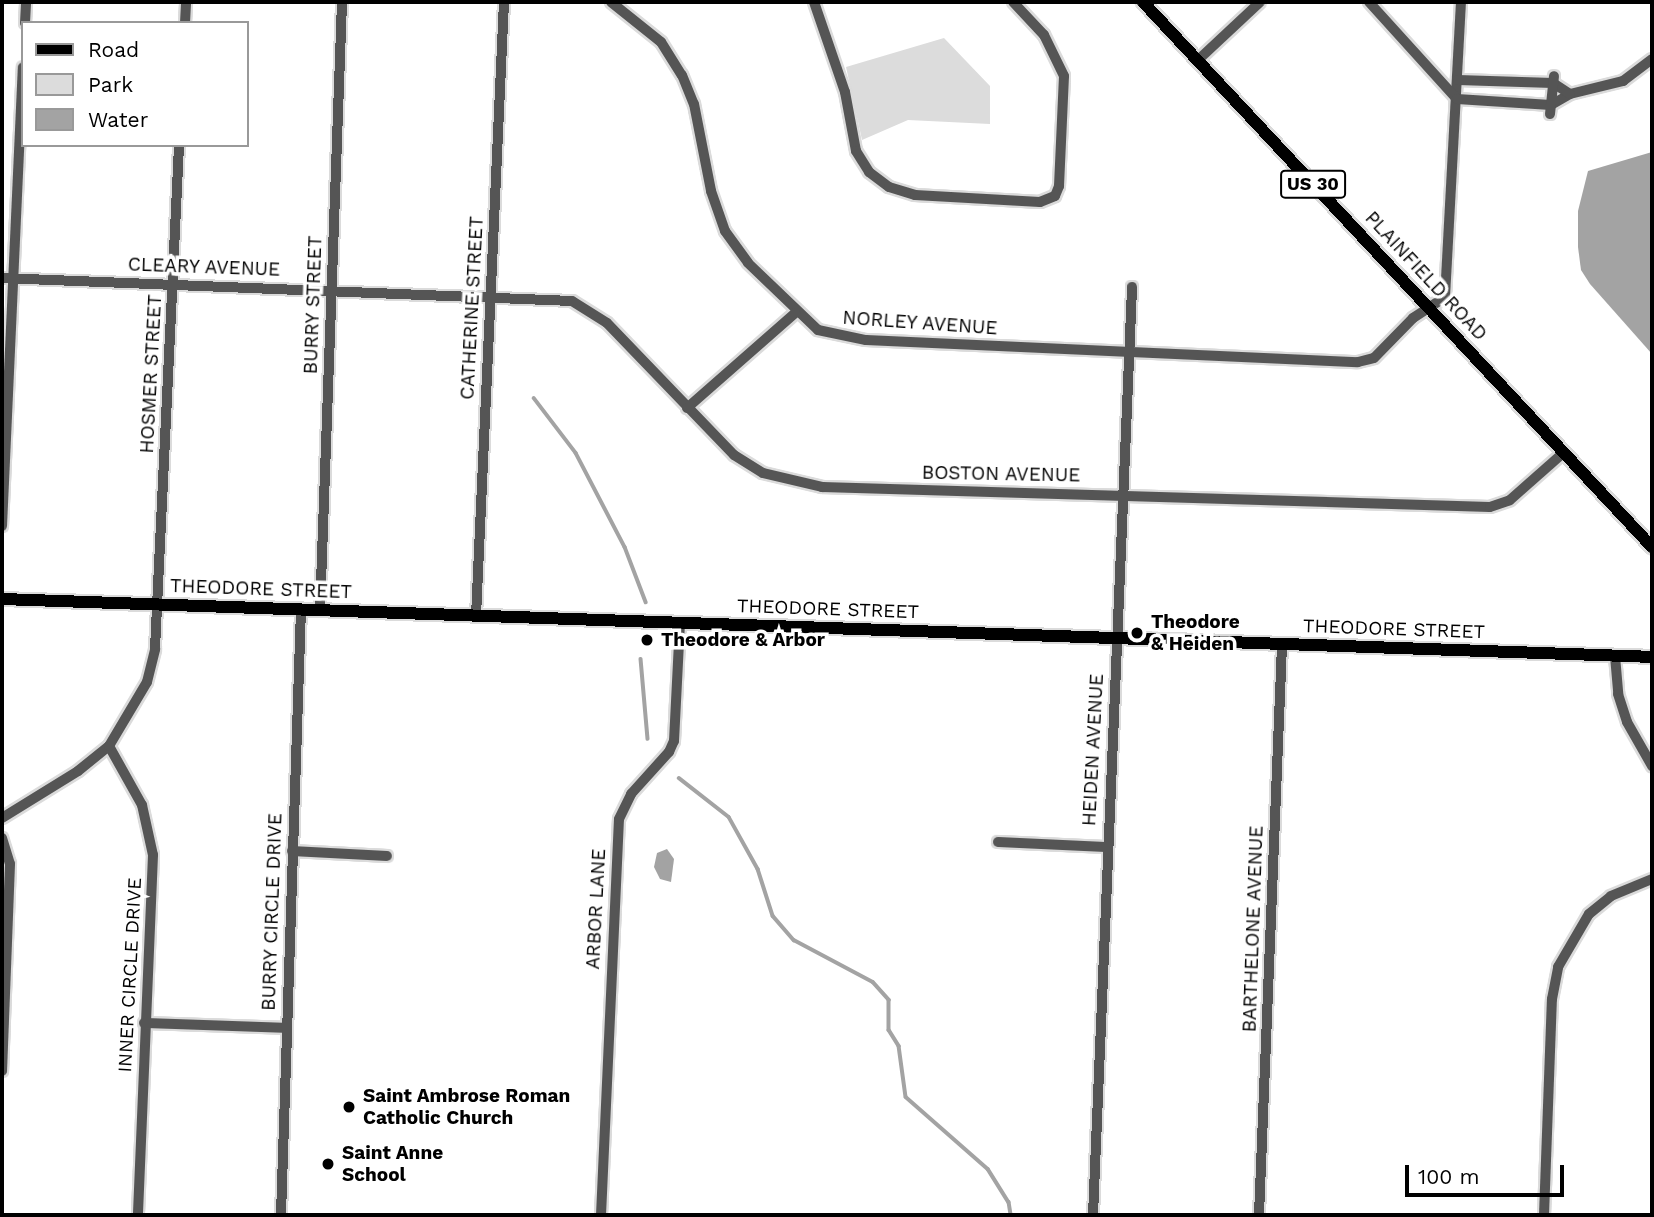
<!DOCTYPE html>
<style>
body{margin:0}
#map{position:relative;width:1654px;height:1217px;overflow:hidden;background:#fff;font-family:"Work Sans",sans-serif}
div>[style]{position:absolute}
.green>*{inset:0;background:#dcdcdc}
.water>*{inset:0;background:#a3a3a3}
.stream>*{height:3.5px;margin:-1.75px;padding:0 1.75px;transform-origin:1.75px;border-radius:1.75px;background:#a3a3a3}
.roads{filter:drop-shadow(2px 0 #dbdbdb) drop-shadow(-2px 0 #dbdbdb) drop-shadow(0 2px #dbdbdb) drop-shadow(0 -2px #dbdbdb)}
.minor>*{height:10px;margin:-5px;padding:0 5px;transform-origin:5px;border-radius:5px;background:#555}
.major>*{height:12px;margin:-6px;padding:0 6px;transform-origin:6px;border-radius:6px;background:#000}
.dots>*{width:19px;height:19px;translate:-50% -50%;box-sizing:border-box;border:4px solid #fff;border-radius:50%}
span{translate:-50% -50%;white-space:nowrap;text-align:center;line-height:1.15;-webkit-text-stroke:7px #fff;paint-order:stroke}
.shield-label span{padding:2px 5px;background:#fff;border:2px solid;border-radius:5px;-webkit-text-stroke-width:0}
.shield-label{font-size:18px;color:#000;font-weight:700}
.street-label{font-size:19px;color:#000}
.poi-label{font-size:19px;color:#000;font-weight:700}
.left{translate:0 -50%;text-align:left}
.frame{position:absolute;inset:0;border:4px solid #000;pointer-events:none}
.legend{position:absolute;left:21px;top:21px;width:228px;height:126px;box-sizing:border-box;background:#fff;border:2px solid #999;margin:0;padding:9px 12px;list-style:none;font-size:21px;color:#000}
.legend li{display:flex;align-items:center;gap:14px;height:35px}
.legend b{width:35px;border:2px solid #999}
.scale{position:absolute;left:1405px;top:1165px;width:159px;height:32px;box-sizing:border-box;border:4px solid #000;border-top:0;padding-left:9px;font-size:21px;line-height:24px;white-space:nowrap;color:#000;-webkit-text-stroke:5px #fff;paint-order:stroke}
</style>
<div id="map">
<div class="green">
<i style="clip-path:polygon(944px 38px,990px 86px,990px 124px,908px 120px,862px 140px,846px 67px)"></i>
</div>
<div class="water">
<i style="clip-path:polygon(1652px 152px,1652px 354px,1590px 284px,1581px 270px,1578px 247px,1578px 211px,1588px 171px)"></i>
<i style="clip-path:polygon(667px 849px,674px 859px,671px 882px,660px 879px,654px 867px,657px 853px)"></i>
</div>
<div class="stream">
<i style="left:534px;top:398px;width:69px;rotate:52.6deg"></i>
<i style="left:576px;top:453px;width:106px;rotate:62.5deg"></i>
<i style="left:625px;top:547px;width:59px;rotate:69.1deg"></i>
<i style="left:641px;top:659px;width:80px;rotate:85deg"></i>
<i style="left:679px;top:778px;width:63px;rotate:38deg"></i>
<i style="left:729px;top:817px;width:60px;rotate:60.9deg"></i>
<i style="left:758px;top:869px;width:49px;rotate:72.3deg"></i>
<i style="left:773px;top:916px;width:32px;rotate:49deg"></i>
<i style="left:794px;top:940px;width:89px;rotate:28deg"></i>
<i style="left:873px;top:982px;width:24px;rotate:48deg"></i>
<i style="left:889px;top:1000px;width:30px;rotate:90deg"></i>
<i style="left:889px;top:1030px;width:19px;rotate:58deg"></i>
<i style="left:899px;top:1046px;width:51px;rotate:82.2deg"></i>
<i style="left:906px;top:1097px;width:109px;rotate:41.3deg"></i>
<i style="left:988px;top:1169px;width:39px;rotate:58deg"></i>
<i style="left:1009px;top:1202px;width:13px;rotate:81deg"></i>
</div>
<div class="roads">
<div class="minor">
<i style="left:611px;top:2px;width:64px;rotate:38.7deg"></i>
<i style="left:661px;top:42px;width:39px;rotate:58deg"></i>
<i style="left:682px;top:75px;width:31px;rotate:68deg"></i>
<i style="left:694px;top:104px;width:89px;rotate:78.9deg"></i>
<i style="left:711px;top:191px;width:42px;rotate:70.7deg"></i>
<i style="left:725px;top:231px;width:39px;rotate:54deg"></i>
<i style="left:748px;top:263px;width:97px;rotate:43.7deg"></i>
<i style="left:818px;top:330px;width:49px;rotate:11.8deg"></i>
<i style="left:866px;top:340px;width:492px;rotate:2.6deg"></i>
<i style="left:1358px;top:362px;width:16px;rotate:-14deg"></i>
<i style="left:1374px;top:358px;width:56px;rotate:-45.7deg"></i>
<i style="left:1413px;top:318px;width:38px;rotate:-33deg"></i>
<i style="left:1445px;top:297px;width:295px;rotate:-86.9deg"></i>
<i style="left:814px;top:2px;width:95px;rotate:71deg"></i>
<i style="left:845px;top:92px;width:60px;rotate:79.4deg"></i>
<i style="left:856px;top:151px;width:25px;rotate:58deg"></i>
<i style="left:869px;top:172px;width:25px;rotate:37deg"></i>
<i style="left:889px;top:187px;width:27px;rotate:17deg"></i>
<i style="left:915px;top:195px;width:125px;rotate:3.2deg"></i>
<i style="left:1040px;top:202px;width:16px;rotate:-22deg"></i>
<i style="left:1055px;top:196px;width:11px;rotate:-68deg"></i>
<i style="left:1059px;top:186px;width:110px;rotate:-87.4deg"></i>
<i style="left:1064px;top:76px;width:46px;rotate:-116deg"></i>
<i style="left:1044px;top:35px;width:45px;rotate:-133.2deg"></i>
<i style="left:1369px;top:2px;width:131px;rotate:47.8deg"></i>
<i style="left:1457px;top:99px;width:94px;rotate:3.7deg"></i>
<i style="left:1551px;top:105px;width:22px;rotate:-30deg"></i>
<i style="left:1570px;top:94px;width:55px;rotate:-13.8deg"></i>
<i style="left:1623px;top:81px;width:36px;rotate:-37deg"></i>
<i style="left:25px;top:23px;width:21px;rotate:-87deg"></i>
<i style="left:185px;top:23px;width:21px;rotate:-87deg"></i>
<i style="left:1197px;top:61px;width:86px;rotate:-43.1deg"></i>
<i style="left:1458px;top:80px;width:95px;rotate:1.8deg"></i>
<i style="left:1553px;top:83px;width:20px;rotate:33deg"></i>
<i style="left:1550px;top:114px;width:38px;rotate:-84deg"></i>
<i style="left:2px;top:278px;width:570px;rotate:2.31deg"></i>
<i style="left:572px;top:301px;width:41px;rotate:32.2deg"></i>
<i style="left:607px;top:323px;width:183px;rotate:46.1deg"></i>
<i style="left:734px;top:455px;width:34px;rotate:32deg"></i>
<i style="left:763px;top:473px;width:61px;rotate:13.3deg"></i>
<i style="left:822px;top:487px;width:668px;rotate:1.71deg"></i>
<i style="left:1490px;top:507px;width:21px;rotate:-19deg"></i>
<i style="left:1510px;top:500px;width:69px;rotate:-41.5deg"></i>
<i style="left:687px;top:408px;width:144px;rotate:-41.3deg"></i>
<i style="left:2px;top:526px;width:459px;rotate:-87.4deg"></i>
<i style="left:320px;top:611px;width:609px;rotate:-87.93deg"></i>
<i style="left:476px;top:616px;width:615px;rotate:-87.39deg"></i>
<i style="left:1615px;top:656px;width:38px;rotate:85deg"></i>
<i style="left:1618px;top:694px;width:29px;rotate:72deg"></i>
<i style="left:1627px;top:722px;width:51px;rotate:60.4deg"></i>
<i style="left:109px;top:746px;width:68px;rotate:60.8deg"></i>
<i style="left:142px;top:805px;width:51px;rotate:77.6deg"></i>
<i style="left:153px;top:855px;width:360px;rotate:92.4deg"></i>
<i style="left:2px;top:818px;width:89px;rotate:-31.7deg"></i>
<i style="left:78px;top:771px;width:40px;rotate:-39deg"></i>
<i style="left:109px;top:746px;width:74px;rotate:-59.3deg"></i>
<i style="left:147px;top:682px;width:34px;rotate:-76deg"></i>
<i style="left:155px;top:649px;width:505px;rotate:-87.27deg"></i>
<i style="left:2px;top:838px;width:27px;rotate:73deg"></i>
<i style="left:10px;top:864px;width:207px;rotate:92.2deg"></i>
<i style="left:998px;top:842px;width:108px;rotate:2.7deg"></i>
<i style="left:292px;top:851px;width:95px;rotate:3deg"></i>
<i style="left:144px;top:1023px;width:141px;rotate:2deg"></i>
<i style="left:281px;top:1215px;width:605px;rotate:-88.11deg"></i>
<i style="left:601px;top:1215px;width:396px;rotate:-87.4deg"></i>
<i style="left:619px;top:819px;width:28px;rotate:-64deg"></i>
<i style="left:631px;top:794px;width:57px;rotate:-47.9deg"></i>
<i style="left:669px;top:752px;width:12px;rotate:-66deg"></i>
<i style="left:674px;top:741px;width:117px;rotate:-87.1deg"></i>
<i style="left:1093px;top:1215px;width:929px;rotate:-87.59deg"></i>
<i style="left:1259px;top:1215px;width:571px;rotate:-87.69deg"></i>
<i style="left:1544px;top:1215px;width:216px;rotate:-87.9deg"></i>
<i style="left:1552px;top:999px;width:33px;rotate:-79deg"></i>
<i style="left:1558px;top:967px;width:61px;rotate:-59.7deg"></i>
<i style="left:1589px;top:914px;width:28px;rotate:-39deg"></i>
<i style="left:1611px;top:896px;width:44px;rotate:-22.5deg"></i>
</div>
<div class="major">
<i style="left:1143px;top:2px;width:746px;rotate:46.96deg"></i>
<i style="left:2px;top:599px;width:1651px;rotate:2.01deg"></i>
</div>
</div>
<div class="dots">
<i style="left:1137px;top:633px;background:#000"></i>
<i style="left:647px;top:640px;background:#000"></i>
<i style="left:349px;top:1107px;background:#000"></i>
<i style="left:328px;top:1164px;background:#000"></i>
</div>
<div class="shield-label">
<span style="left:1313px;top:184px">US 30</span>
</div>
<div class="street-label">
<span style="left:204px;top:267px;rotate:2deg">CLEARY AVENUE</span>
<span style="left:1426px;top:276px;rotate:47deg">PLAINFIELD ROAD</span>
<span style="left:313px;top:305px;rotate:-88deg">BURRY STREET</span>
<span style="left:472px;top:308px;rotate:-87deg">CATHERINE STREET</span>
<span style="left:920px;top:323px;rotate:4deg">NORLEY AVENUE</span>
<span style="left:151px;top:374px;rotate:-87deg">HOSMER STREET</span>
<span style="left:1001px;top:474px;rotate:1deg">BOSTON AVENUE</span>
<span style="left:261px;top:589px;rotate:2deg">THEODORE STREET</span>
<span style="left:828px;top:609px;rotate:2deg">THEODORE STREET</span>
<span style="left:1394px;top:629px;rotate:2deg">THEODORE STREET</span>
<span style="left:1093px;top:750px;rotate:-87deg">HEIDEN AVENUE</span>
<span style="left:596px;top:909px;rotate:-87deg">ARBOR LANE</span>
<span style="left:272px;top:912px;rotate:-88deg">BURRY CIRCLE DRIVE</span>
<span style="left:1253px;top:929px;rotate:-88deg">BARTHELONE AVENUE</span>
<span style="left:130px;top:975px;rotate:-87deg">INNER CIRCLE DRIVE</span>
</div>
<div class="poi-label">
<span class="left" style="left:1151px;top:633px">Theodore<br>&amp; Heiden</span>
<span class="left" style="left:661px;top:640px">Theodore &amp; Arbor</span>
<span class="left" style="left:363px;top:1107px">Saint Ambrose Roman<br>Catholic Church</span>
<span class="left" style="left:342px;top:1164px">Saint Anne<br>School</span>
</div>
<div class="frame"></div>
<ul class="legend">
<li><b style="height:9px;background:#000"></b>Road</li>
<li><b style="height:19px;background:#dcdcdc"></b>Park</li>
<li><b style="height:19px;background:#a3a3a3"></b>Water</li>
</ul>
<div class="scale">100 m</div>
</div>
